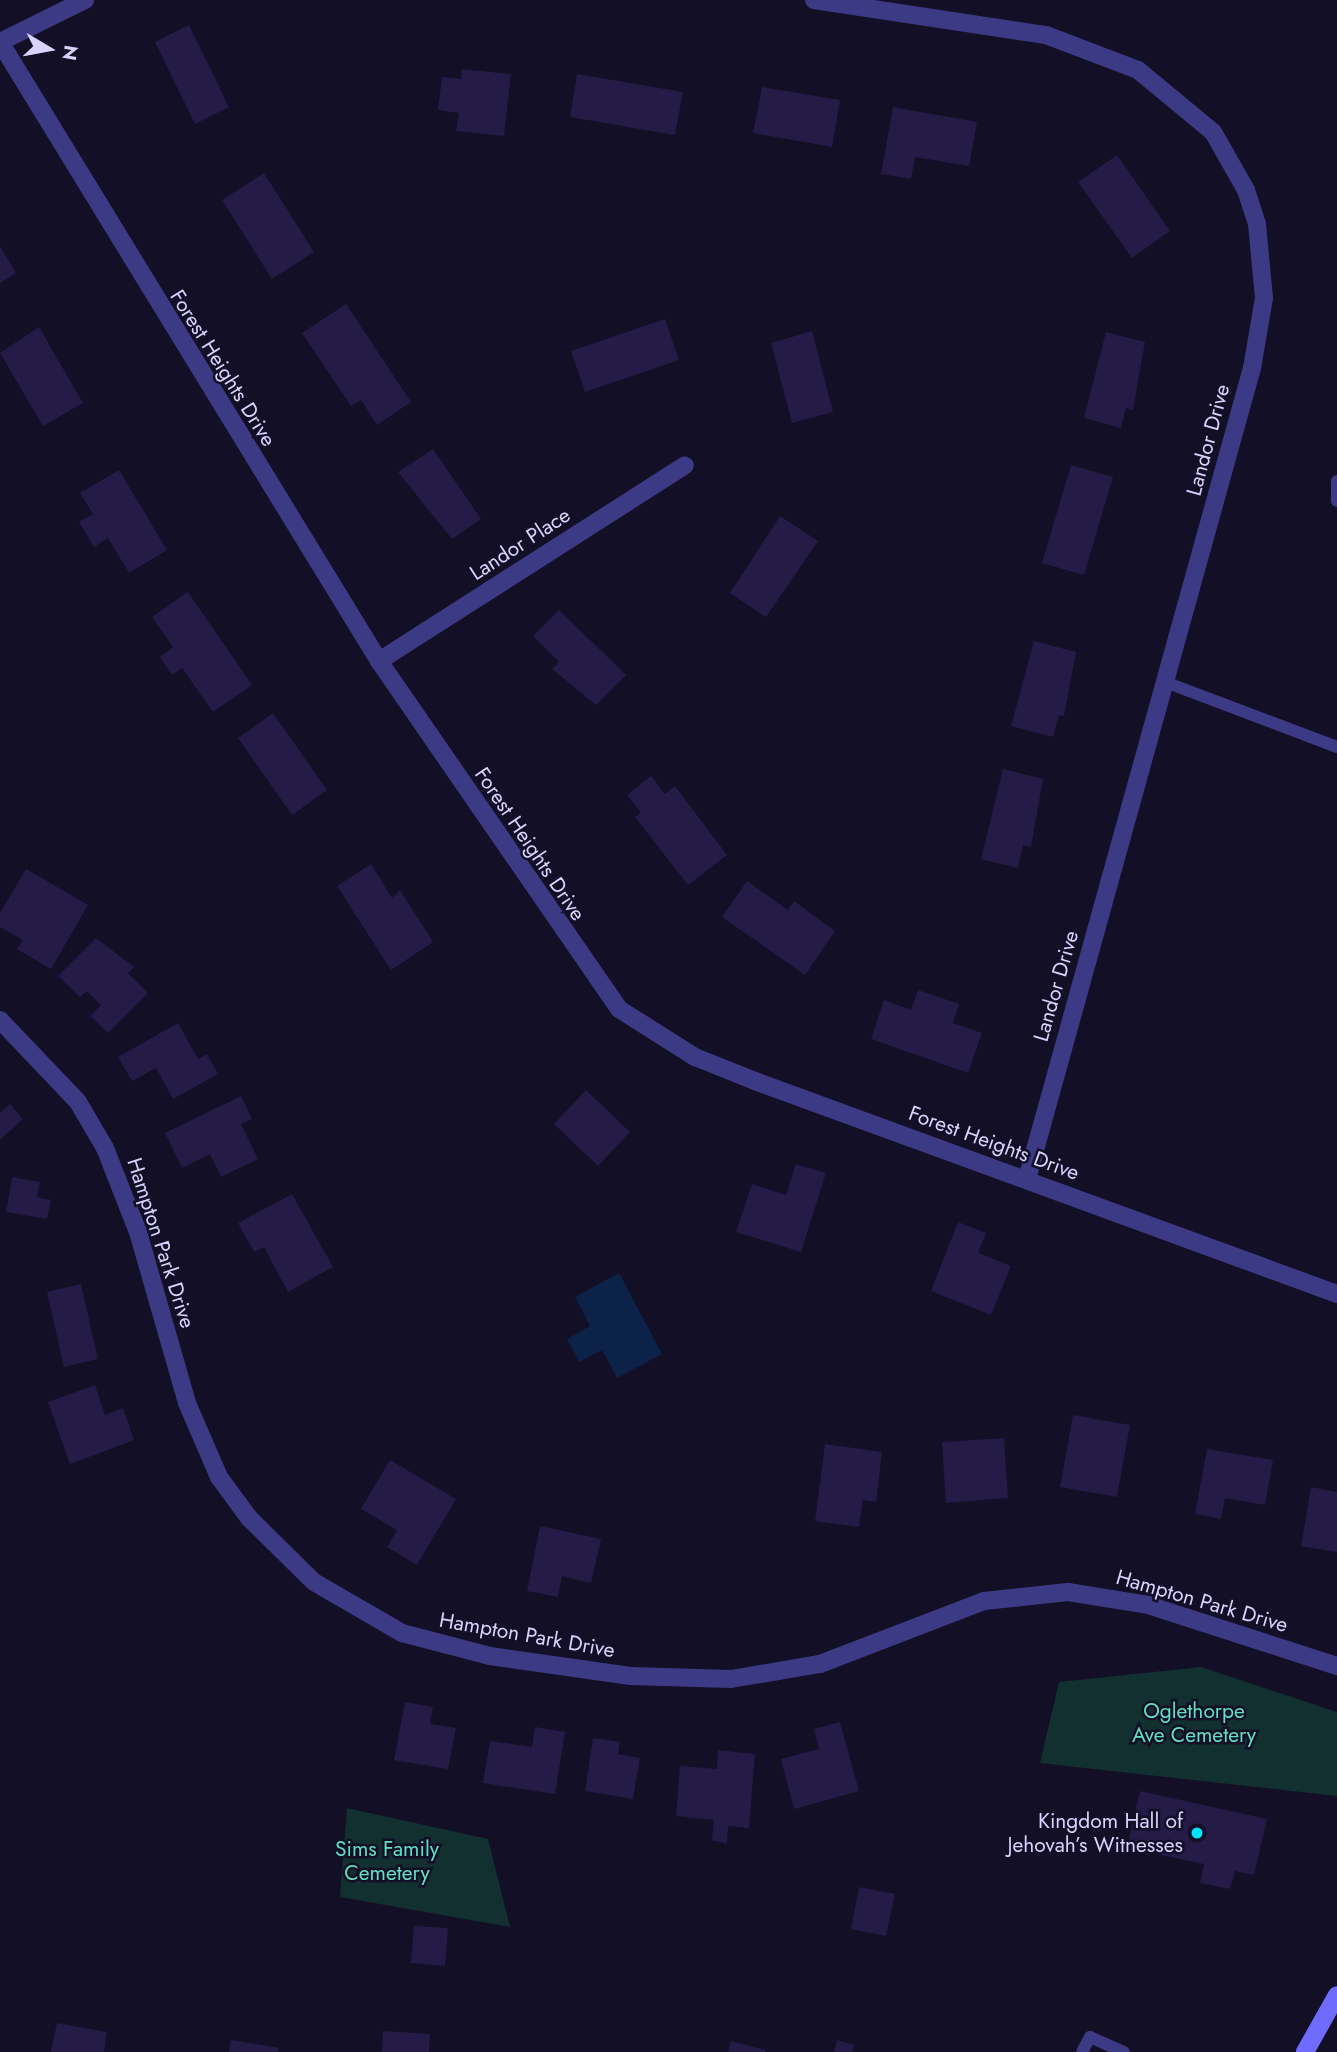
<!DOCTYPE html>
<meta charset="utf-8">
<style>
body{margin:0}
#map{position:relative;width:1337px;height:2052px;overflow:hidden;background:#130f26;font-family:Jost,sans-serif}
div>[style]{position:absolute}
.green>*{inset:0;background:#12302f}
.water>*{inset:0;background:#0c2248}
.building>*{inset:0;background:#241b47}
.service>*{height:12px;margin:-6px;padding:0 6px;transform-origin:6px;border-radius:6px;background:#3d3a85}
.minor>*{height:18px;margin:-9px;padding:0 9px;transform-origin:9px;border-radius:9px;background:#3d3a85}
.tertiary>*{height:18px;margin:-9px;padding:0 9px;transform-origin:9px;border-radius:9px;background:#3d3a85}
.secondary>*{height:18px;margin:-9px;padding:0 9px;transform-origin:9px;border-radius:9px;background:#6f6bff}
.dots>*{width:19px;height:19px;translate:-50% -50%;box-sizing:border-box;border:4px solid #130f26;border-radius:50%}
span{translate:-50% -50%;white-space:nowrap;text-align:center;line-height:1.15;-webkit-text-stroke:5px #130f26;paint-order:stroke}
.street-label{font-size:21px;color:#d9d4ff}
.park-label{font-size:21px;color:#5fe0c0}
.poi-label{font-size:21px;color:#d9d4ff}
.right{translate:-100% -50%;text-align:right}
.north{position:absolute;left:14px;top:14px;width:70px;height:70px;-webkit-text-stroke:5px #130f26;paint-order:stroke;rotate:100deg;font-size:19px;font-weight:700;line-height:28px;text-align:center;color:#d9d4ff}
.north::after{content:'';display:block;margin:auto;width:24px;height:32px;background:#d9d4ff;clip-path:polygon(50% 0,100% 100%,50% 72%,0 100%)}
</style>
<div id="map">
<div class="green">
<i style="clip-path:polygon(1201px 1667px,1337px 1712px,1337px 1796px,1040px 1763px,1059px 1682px)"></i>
<i style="clip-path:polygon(347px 1808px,488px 1839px,510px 1927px,340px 1897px)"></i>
</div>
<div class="water">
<i style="clip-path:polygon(619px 1273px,662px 1354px,617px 1378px,602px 1350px,579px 1362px,567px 1339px,590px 1326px,575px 1297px)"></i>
</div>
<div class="building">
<i style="clip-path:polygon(189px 25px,229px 107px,195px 124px,155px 42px)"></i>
<i style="clip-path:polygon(462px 69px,511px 74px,504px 136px,456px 131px,459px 113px,438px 110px,442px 77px,461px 79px)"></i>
<i style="clip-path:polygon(577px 74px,683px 92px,675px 135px,570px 117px)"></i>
<i style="clip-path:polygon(762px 87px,840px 100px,832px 147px,753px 133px)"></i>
<i style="clip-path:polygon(893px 107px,977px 122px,969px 166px,915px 157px,911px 179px,881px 174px)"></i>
<i style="clip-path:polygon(1117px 155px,1170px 231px,1132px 258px,1078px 182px)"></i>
<i style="clip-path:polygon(264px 173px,314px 252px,272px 279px,222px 200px)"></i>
<i style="clip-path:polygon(0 246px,16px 273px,0 283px)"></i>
<i style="clip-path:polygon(346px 304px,411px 402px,377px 425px,361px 400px,351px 406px,302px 333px)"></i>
<i style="clip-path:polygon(665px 319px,679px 360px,585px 392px,571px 351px)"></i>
<i style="clip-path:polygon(39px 327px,83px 403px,43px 426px,0 353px)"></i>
<i style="clip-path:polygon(812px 331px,833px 412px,792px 423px,771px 343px)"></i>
<i style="clip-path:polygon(1106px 332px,1145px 342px,1133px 410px,1126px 408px,1121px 428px,1084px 418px)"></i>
<i style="clip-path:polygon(433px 449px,481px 519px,452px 539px,398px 472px)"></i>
<i style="clip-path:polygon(1071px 465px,1113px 477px,1084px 575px,1042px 563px)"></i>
<i style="clip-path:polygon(119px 470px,167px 550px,129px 573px,108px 538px,94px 547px,79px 522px,93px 514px,80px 493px)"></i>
<i style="clip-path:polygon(780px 516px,818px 541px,766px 617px,730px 593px)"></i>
<i style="clip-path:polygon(188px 592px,252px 685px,213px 712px,182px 668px,172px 675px,160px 657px,173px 647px,152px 617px)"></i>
<i style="clip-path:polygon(559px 610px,626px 675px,596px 705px,552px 669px,559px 662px,533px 636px)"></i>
<i style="clip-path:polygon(1034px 641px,1076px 652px,1064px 716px,1059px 715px,1053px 737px,1011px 726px)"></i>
<i style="clip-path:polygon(273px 713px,327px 790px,292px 815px,238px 738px)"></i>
<i style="clip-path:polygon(1003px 769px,1043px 779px,1031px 847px,1023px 845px,1018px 868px,981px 859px)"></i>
<i style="clip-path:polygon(651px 776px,665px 794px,675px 786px,727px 855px,688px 885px,635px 817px,641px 813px,627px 795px)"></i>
<i style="clip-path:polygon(371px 864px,392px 898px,400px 890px,433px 942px,391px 970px,337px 886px)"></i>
<i style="clip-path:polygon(26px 869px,88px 905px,51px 969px,17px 949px,23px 940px,0 927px,0 913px)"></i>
<i style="clip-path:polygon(747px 881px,788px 910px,794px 901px,835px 931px,805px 975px,722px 917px)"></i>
<i style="clip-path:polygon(96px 938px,134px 967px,128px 973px,148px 993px,108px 1033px,90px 1016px,101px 1005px,87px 991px,80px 997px,58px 976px)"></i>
<i style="clip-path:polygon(918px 990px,959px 1004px,953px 1023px,982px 1033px,968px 1073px,871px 1039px,884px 1000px,911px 1010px)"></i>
<i style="clip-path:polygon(178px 1023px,198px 1059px,207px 1054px,218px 1074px,173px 1099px,156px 1068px,132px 1081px,118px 1057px)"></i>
<i style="clip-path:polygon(586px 1090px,630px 1132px,598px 1166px,554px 1124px)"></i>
<i style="clip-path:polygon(241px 1096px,252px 1119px,241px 1124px,258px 1159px,221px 1177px,210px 1154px,182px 1168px,165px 1133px)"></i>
<i style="clip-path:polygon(10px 1104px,23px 1119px,0 1140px,0 1113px)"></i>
<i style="clip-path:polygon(796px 1164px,826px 1173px,801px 1252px,736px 1232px,752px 1184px,786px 1195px)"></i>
<i style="clip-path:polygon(12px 1177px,40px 1182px,37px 1197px,51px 1200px,47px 1219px,6px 1212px)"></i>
<i style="clip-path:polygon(292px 1194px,333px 1267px,288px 1292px,264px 1247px,254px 1252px,238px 1223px)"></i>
<i style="clip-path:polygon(958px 1222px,986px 1233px,978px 1253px,1011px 1266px,991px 1315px,931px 1291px)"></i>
<i style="clip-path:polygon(81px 1284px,98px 1359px,64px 1367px,47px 1292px)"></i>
<i style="clip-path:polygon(95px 1385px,105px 1415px,123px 1408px,134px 1440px,70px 1464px,48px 1402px)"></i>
<i style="clip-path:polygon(1073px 1415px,1130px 1425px,1117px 1497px,1060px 1487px)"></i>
<i style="clip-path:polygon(1004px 1438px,1008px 1498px,946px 1503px,942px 1442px)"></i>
<i style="clip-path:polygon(825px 1444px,882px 1452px,876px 1502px,863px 1500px,859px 1527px,815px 1521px)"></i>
<i style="clip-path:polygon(1207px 1449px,1273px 1460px,1265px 1505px,1225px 1498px,1221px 1519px,1195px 1514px)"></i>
<i style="clip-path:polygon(390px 1460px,456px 1499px,417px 1565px,387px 1547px,397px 1530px,361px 1509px)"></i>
<i style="clip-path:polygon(1311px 1487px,1337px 1492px,1337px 1552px,1301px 1546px)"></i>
<i style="clip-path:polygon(540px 1526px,601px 1539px,591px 1583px,562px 1576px,558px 1597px,527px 1591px)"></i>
<i style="clip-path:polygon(405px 1702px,433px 1707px,430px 1724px,456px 1728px,448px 1769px,394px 1760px)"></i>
<i style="clip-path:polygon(840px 1722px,859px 1791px,794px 1809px,781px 1759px,819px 1749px,814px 1729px)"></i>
<i style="clip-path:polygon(535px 1727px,565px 1732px,555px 1794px,483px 1783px,490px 1741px,532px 1747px)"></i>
<i style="clip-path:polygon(593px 1738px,620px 1742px,618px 1754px,640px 1758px,633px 1799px,585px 1791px)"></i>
<i style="clip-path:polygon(718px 1750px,755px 1754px,749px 1828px,728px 1826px,727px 1843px,712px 1841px,714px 1820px,676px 1816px,680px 1766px,717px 1769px)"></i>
<i style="clip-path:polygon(1140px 1791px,1267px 1819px,1254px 1875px,1235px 1871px,1230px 1889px,1200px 1883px,1204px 1864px,1127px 1848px)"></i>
<i style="clip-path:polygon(859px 1887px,895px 1894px,886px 1936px,851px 1929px)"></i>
<i style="clip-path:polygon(414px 1926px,448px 1928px,445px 1966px,411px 1963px)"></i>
<i style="clip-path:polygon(57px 2023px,107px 2032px,104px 2052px,51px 2052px)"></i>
<i style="clip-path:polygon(383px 2031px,430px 2034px,429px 2052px,382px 2052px)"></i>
<i style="clip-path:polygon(231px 2040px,279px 2048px,278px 2052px,229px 2052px)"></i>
<i style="clip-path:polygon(837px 2040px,854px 2045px,852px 2052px,834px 2052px)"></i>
<i style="clip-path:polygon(731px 2041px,765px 2050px,765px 2052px,728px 2052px)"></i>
</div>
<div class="service">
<i style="left:1337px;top:481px;width:20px;rotate:90deg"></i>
<i style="left:1165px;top:682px;width:184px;rotate:20.7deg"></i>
<i style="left:1082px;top:2052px;width:17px;rotate:-62deg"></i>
<i style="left:1090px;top:2037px;width:37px;rotate:24deg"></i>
</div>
<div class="minor">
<i style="left:814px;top:0;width:235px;rotate:8.6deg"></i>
<i style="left:1046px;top:35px;width:98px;rotate:20.8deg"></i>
<i style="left:1138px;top:70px;width:97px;rotate:39.6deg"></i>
<i style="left:1213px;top:132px;width:67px;rotate:60.4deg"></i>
<i style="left:1246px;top:190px;width:36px;rotate:72deg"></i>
<i style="left:1257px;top:224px;width:74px;rotate:84.6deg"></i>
<i style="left:1264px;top:298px;width:71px;rotate:99.7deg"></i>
<i style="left:1252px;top:368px;width:842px;rotate:105.51deg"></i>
<i style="left:0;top:42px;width:95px;rotate:-26.3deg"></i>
<i style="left:379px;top:661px;width:363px;rotate:-32.6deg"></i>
<i style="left:0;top:1020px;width:113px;rotate:46.4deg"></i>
<i style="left:78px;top:1102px;width:53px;rotate:59.6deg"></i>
<i style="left:105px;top:1148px;width:90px;rotate:68.6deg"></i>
<i style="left:138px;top:1232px;width:178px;rotate:74deg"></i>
<i style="left:187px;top:1403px;width:81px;rotate:66.6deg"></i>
<i style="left:219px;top:1477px;width:51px;rotate:53.8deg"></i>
<i style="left:249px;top:1518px;width:91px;rotate:44.6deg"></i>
<i style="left:314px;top:1582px;width:102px;rotate:30.1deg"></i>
<i style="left:402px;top:1633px;width:91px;rotate:14.6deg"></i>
<i style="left:490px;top:1656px;width:142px;rotate:8.1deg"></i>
<i style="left:631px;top:1676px;width:100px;rotate:1.7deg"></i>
<i style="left:731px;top:1679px;width:90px;rotate:-9.6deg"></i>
<i style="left:820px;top:1664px;width:176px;rotate:-21deg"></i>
<i style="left:984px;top:1601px;width:84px;rotate:-6.1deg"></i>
<i style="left:1068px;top:1592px;width:81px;rotate:9.2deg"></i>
<i style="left:1148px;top:1605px;width:199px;rotate:17.9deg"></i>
</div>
<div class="tertiary">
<i style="left:0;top:42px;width:726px;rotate:58.52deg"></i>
<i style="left:379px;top:661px;width:423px;rotate:55.4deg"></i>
<i style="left:619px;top:1009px;width:90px;rotate:32.3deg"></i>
<i style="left:695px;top:1057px;width:65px;rotate:21.8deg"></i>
<i style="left:755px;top:1081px;width:620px;rotate:20.1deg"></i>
</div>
<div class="secondary">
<i style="left:1305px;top:2052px;width:65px;rotate:-60.7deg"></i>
</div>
<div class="dots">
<i style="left:1197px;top:1833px;background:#00e5ff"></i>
</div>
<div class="street-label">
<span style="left:223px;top:368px;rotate:58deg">Forest Heights Drive</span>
<span style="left:1208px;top:440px;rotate:-75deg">Landor Drive</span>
<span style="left:520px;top:544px;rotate:-33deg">Landor Place</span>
<span style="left:530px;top:844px;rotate:56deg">Forest Heights Drive</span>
<span style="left:1056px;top:986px;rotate:-74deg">Landor Drive</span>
<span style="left:994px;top:1143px;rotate:20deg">Forest Heights Drive</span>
<span style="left:161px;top:1243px;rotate:72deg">Hampton Park Drive</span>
<span style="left:1202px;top:1601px;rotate:16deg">Hampton Park Drive</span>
<span style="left:527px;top:1635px;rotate:10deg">Hampton Park Drive</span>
</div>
<div class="park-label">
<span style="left:1194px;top:1723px">Oglethorpe<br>Ave Cemetery</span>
<span style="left:387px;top:1861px">Sims Family<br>Cemetery</span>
</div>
<div class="poi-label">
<span class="right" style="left:1183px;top:1833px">Kingdom Hall of<br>Jehovah’s Witnesses</span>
</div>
<div class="north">N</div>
</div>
